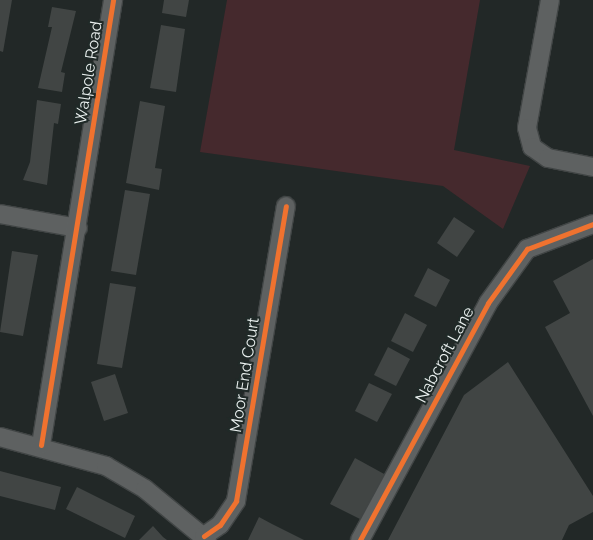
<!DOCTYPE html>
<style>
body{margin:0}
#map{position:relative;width:593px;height:540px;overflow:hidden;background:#222827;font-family:Raleway,sans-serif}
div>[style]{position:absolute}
.green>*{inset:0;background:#45292d}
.building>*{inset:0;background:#414544}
.roads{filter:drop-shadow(1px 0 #414545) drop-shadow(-1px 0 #414545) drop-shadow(0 1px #414545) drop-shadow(0 -1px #414545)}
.minor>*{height:18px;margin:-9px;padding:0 9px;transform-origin:9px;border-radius:9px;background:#5e6161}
.cycleway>*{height:5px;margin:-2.5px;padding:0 2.5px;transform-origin:2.5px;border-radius:2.5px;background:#ef722f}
span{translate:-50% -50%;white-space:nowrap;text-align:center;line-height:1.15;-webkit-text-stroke:4px #202a28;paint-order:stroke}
.street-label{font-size:16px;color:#ecf2f1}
</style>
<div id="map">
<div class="green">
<i style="clip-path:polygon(227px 0,480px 0,454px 150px,530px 166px,503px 229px,443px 186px,200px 152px)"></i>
</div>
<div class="building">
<i style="clip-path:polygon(0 0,12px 0,3px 52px,0 51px)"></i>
<i style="clip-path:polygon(164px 0,189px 0,186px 17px,162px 13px)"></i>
<i style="clip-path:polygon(52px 7px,76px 11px,61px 72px,65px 73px,62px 92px,38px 88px,52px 27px,48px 27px)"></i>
<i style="clip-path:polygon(161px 25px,185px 29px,176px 92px,150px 88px)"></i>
<i style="clip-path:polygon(37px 100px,61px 104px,58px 124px,54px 123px,47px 185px,23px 180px,30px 162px)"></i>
<i style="clip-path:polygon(140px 101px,165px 106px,155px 168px,162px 169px,159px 190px,126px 183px)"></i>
<i style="clip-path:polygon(125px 190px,150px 194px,136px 275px,111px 271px)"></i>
<i style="clip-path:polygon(454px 217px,475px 231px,457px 257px,437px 243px)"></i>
<i style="clip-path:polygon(12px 251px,38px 255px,23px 336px,0 332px)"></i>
<i style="clip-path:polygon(593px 259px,593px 416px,545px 327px,570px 313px,553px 281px)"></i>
<i style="clip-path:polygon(428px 268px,450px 280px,436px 307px,414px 296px)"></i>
<i style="clip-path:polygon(110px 283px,136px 287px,122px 368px,97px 364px)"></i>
<i style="clip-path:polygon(405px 313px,427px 325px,413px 352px,391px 341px)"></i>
<i style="clip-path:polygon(388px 347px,410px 359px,396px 386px,374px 375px)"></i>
<i style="clip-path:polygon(508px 362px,593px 496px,593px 512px,569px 525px,562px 540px,388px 540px,464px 395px)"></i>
<i style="clip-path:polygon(115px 374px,128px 413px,104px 421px,91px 382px)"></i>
<i style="clip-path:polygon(369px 383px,392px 394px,377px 422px,355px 411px)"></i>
<i style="clip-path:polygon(355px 458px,386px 475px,362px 520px,330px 504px)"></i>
<i style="clip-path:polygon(0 471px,61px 487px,55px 510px,0 496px)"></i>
<i style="clip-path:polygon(77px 487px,135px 516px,125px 538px,66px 509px)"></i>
<i style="clip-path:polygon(259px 517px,272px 524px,304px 540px,248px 540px)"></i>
<i style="clip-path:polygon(153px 526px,163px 537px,167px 540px,139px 540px)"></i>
</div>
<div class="roads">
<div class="minor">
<i style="left:550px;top:0;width:130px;rotate:100.2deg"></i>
<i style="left:527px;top:128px;width:20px;rotate:75deg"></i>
<i style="left:532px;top:147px;width:19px;rotate:35deg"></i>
<i style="left:548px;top:158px;width:46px;rotate:11.3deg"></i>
<i style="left:0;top:214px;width:79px;rotate:10.2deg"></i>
<i style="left:0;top:437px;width:110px;rotate:15.3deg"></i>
<i style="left:106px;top:466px;width:45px;rotate:30.5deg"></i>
<i style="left:145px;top:489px;width:80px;rotate:39.4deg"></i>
<i style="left:41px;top:445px;width:451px;rotate:-80.8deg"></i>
<i style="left:204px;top:536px;width:19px;rotate:-35deg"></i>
<i style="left:220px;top:525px;width:29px;rotate:-56deg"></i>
<i style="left:236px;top:501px;width:299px;rotate:-80.4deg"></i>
<i style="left:360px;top:540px;width:269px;rotate:-61.6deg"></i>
<i style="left:488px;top:303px;width:67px;rotate:-54.2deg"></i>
<i style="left:527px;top:249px;width:71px;rotate:-20.7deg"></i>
</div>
</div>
<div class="cycleway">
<i style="left:41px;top:445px;width:451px;rotate:-80.8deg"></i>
<i style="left:204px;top:536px;width:19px;rotate:-35deg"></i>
<i style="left:220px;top:525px;width:29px;rotate:-56deg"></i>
<i style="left:236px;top:501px;width:299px;rotate:-80.4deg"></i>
<i style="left:360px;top:540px;width:269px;rotate:-61.6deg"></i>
<i style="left:488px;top:303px;width:67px;rotate:-54.2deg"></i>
<i style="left:527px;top:249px;width:71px;rotate:-20.7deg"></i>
</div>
<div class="street-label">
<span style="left:89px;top:73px;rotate:-81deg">Walpole Road</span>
<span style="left:445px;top:355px;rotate:-62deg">Nabcroft Lane</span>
<span style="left:245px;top:375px;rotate:-81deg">Moor End Court</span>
</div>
</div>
